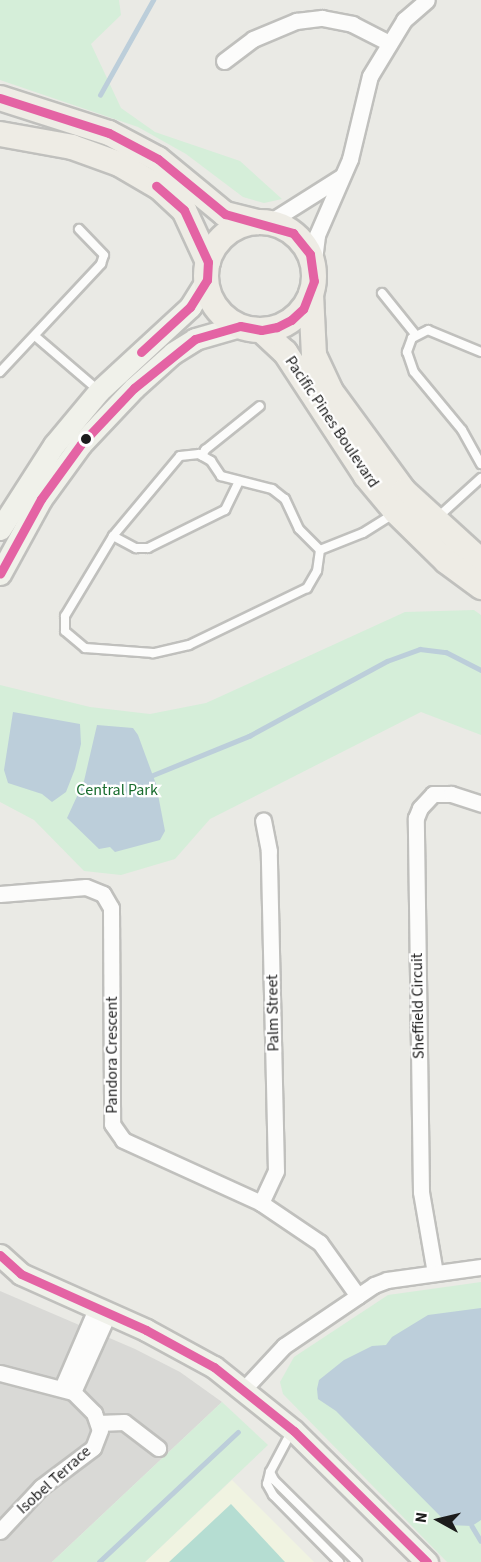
<!DOCTYPE html>
<style>
body{margin:0}
#map{position:relative;width:481px;height:1562px;overflow:hidden;background:#eaeae5;font-family:"Source Sans 3",sans-serif}
div>[style]{position:absolute}
.residential>*{inset:0;background:#d9d9d6}
.education>*{inset:0;background:#f0f3e1}
.park>*{inset:0;background:#d5eed9}
.pitch>*{inset:0;background:#b5ddd2}
.water>*{inset:0;background:#bcceda}
.stream>*{height:4.5px;margin:-2.25px;padding:0 2.25px;transform-origin:2.25px;border-radius:2.25px;background:#bcceda}
.roads{filter:drop-shadow(2px 0 #c0c0bd) drop-shadow(-2px 0 #c0c0bd) drop-shadow(0 2px #c0c0bd) drop-shadow(0 -2px #c0c0bd)}
.lane>*{height:8px;margin:-4px;padding:0 4px;transform-origin:4px;border-radius:4px;background:#fcfcfb}
.street>*{height:15px;margin:-7.5px;padding:0 7.5px;transform-origin:7.5px;border-radius:7.5px;background:#fcfcfb}
.secondary>*{height:21px;margin:-10.5px;padding:0 10.5px;transform-origin:10.5px;border-radius:10.5px;background:#f0f1ea}
.primary>*{height:24px;margin:-12px;padding:0 12px;transform-origin:12px;border-radius:12px;background:#eeece5}
.primary>.ring{margin:-12px;padding:0;box-sizing:content-box;background:none;border:24px solid #eeece5;border-radius:50%}
.bus-1>*{height:9px;margin:-4.5px;padding:0 4.5px;transform-origin:4.5px;border-radius:4.5px;background:#e463a4}
.dots>*{width:16px;height:16px;translate:-50% -50%;box-sizing:border-box;border:3px solid #fff;border-radius:50%}
span{translate:-50% -50%;white-space:nowrap;text-align:center;line-height:1.15;-webkit-text-stroke:4.5px #fff;paint-order:stroke}
.street-label{font-size:16px;color:#1c1c1c}
.park-label{font-size:16px;color:#186c2e}
.north{position:absolute;left:409px;top:1490px;width:60px;height:60px;-webkit-text-stroke:4px #fff;paint-order:stroke;rotate:278deg;font-size:16px;font-weight:700;line-height:24px;text-align:center;color:#1c1c1c}
.north::after{content:'';display:block;margin:auto;width:21px;height:27px;background:#1c1c1c;clip-path:polygon(50% 0,100% 100%,50% 72%,0 100%)}
</style>
<div id="map">
<div class="residential">
<i style="clip-path:polygon(0 1291px,135px 1349px,180px 1372px,222px 1402px,52px 1562px,0 1562px)"></i>
</div>
<div class="education">
<i style="clip-path:polygon(232px 1480px,314px 1562px,145px 1562px)"></i>
</div>
<div class="park">
<i style="clip-path:polygon(0 0,119px 0,121px 15px,91px 44px,121px 108px,155px 132px,240px 161px,282px 199px,264px 203px,243px 197px,186px 154px,138px 127px,0 80px)"></i>
<i style="clip-path:polygon(474px 610px,481px 615px,481px 735px,421px 712px,210px 819px,175px 859px,121px 875px,84px 871px,34px 820px,0 802px,0 685px,90px 707px,150px 714px,206px 703px,405px 612px)"></i>
<i style="clip-path:polygon(481px 1282px,481px 1562px,447px 1562px,283px 1394px,280px 1382px,294px 1357px,388px 1295px)"></i>
<i style="clip-path:polygon(222px 1402px,268px 1445px,145px 1562px,52px 1562px)"></i>
</div>
<div class="pitch">
<i style="clip-path:polygon(231px 1504px,285px 1562px,169px 1562px)"></i>
</div>
<div class="water">
<i style="clip-path:polygon(13px 712px,80px 724px,81px 744px,75px 769px,66px 792px,52px 802px,42px 794px,8px 783px,4px 770px)"></i>
<i style="clip-path:polygon(97px 725px,133px 728px,138px 735px,156px 784px,165px 831px,160px 840px,115px 852px,110px 847px,99px 849px,67px 818px,84px 781px)"></i>
<i style="clip-path:polygon(481px 1308px,481px 1520px,472px 1526px,449px 1525px,336px 1411px,318px 1399px,317px 1389px,319px 1380px,344px 1360px,372px 1346px,386px 1345px,392px 1337px,428px 1315px)"></i>
</div>
<div class="stream">
<i style="left:100px;top:95px;width:109px;rotate:-60.8deg"></i>
<i style="left:153px;top:775px;width:104px;rotate:-22.1deg"></i>
<i style="left:249px;top:736px;width:157px;rotate:-28.5deg"></i>
<i style="left:387px;top:661px;width:35px;rotate:-20deg"></i>
<i style="left:420px;top:649px;width:26px;rotate:7deg"></i>
<i style="left:446px;top:652px;width:39px;rotate:27deg"></i>
<i style="left:472px;top:1526px;width:17px;rotate:59deg"></i>
<i style="left:99px;top:1562px;width:190px;rotate:-43.1deg"></i>
</div>
<div class="roads">
<div class="lane">
<i style="left:382px;top:293px;width:53px;rotate:51.2deg"></i>
<i style="left:35px;top:336px;width:83px;rotate:40.6deg"></i>
<i style="left:481px;top:352px;width:57px;rotate:-157.5deg"></i>
<i style="left:428px;top:330px;width:18px;rotate:153deg"></i>
<i style="left:412px;top:338px;width:15px;rotate:110deg"></i>
<i style="left:407px;top:352px;width:21px;rotate:71deg"></i>
<i style="left:414px;top:372px;width:75px;rotate:50.4deg"></i>
<i style="left:462px;top:430px;width:39px;rotate:61deg"></i>
<i style="left:0;top:372px;width:148px;rotate:-46.9deg"></i>
<i style="left:101px;top:264px;width:9px;rotate:-72deg"></i>
<i style="left:104px;top:255px;width:36px;rotate:-134deg"></i>
<i style="left:202px;top:456px;width:7px;rotate:-63deg"></i>
<i style="left:205px;top:450px;width:70px;rotate:-38.7deg"></i>
<i style="left:438px;top:517px;width:58px;rotate:-42.2deg"></i>
<i style="left:113px;top:536px;width:26px;rotate:28deg"></i>
<i style="left:136px;top:548px;width:12px"></i>
<i style="left:148px;top:548px;width:86px;rotate:-26.3deg"></i>
<i style="left:225px;top:510px;width:30px;rotate:-64deg"></i>
<i style="left:320px;top:550px;width:21px;rotate:98deg"></i>
<i style="left:317px;top:571px;width:20px;rotate:120deg"></i>
<i style="left:307px;top:588px;width:131px;rotate:154.2deg"></i>
<i style="left:189px;top:645px;width:37px;rotate:167deg"></i>
<i style="left:153px;top:653px;width:68px;rotate:-175.8deg"></i>
<i style="left:85px;top:648px;width:26px;rotate:-140deg"></i>
<i style="left:65px;top:631px;width:15px;rotate:-90deg"></i>
<i style="left:65px;top:616px;width:93px;rotate:-59deg"></i>
<i style="left:113px;top:536px;width:104px;rotate:-50.1deg"></i>
<i style="left:180px;top:456px;width:19px;rotate:-6deg"></i>
<i style="left:199px;top:454px;width:14px;rotate:30deg"></i>
<i style="left:211px;top:461px;width:18px;rotate:56deg"></i>
<i style="left:221px;top:476px;width:53px;rotate:14.3deg"></i>
<i style="left:272px;top:489px;width:16px;rotate:38deg"></i>
<i style="left:285px;top:499px;width:33px;rotate:65deg"></i>
<i style="left:299px;top:529px;width:30px;rotate:45deg"></i>
<i style="left:320px;top:550px;width:46px;rotate:-21.6deg"></i>
<i style="left:363px;top:533px;width:36px;rotate:-32deg"></i>
<i style="left:287px;top:1440px;width:36px;rotate:118deg"></i>
<i style="left:270px;top:1472px;width:9px;rotate:63deg"></i>
<i style="left:274px;top:1480px;width:117px;rotate:44.7deg"></i>
<i style="left:270px;top:1472px;width:12px;rotate:104deg"></i>
<i style="left:267px;top:1484px;width:13px;rotate:61deg"></i>
<i style="left:273px;top:1495px;width:94px;rotate:45.4deg"></i>
</div>
<div class="street">
<i style="left:224px;top:61px;width:36px;rotate:-37deg"></i>
<i style="left:253px;top:39px;width:47px;rotate:-22.7deg"></i>
<i style="left:296px;top:21px;width:26px;rotate:-7deg"></i>
<i style="left:322px;top:18px;width:31px;rotate:11deg"></i>
<i style="left:352px;top:24px;width:42px;rotate:27.2deg"></i>
<i style="left:268px;top:223px;width:86px;rotate:-32.2deg"></i>
<i style="left:313px;top:268px;width:33px;rotate:-83deg"></i>
<i style="left:317px;top:235px;width:83px;rotate:-66.5deg"></i>
<i style="left:350px;top:159px;width:85px;rotate:-76.5deg"></i>
<i style="left:370px;top:76px;width:66px;rotate:-58.7deg"></i>
<i style="left:404px;top:20px;width:30px;rotate:-41deg"></i>
<i style="left:0;top:894px;width:86px;rotate:-4.7deg"></i>
<i style="left:86px;top:887px;width:18px;rotate:22deg"></i>
<i style="left:103px;top:894px;width:16px;rotate:60deg"></i>
<i style="left:111px;top:908px;width:216px;rotate:89.7deg"></i>
<i style="left:112px;top:1124px;width:19px;rotate:55deg"></i>
<i style="left:123px;top:1140px;width:152px;rotate:24.5deg"></i>
<i style="left:261px;top:1203px;width:71px;rotate:34.1deg"></i>
<i style="left:320px;top:1243px;width:65px;rotate:54.4deg"></i>
<i style="left:261px;top:1203px;width:35px;rotate:-65deg"></i>
<i style="left:276px;top:1171px;width:320px;rotate:-91.3deg"></i>
<i style="left:269px;top:851px;width:31px;rotate:-101deg"></i>
<i style="left:435px;top:1273px;width:82px;rotate:-99.8deg"></i>
<i style="left:421px;top:1192px;width:374px;rotate:-90.8deg"></i>
<i style="left:416px;top:818px;width:11px;rotate:-68deg"></i>
<i style="left:420px;top:808px;width:19px;rotate:-47deg"></i>
<i style="left:433px;top:794px;width:18px"></i>
<i style="left:451px;top:794px;width:32px;rotate:18deg"></i>
<i style="left:0;top:1373px;width:75px;rotate:14.6deg"></i>
<i style="left:73px;top:1392px;width:30px;rotate:45deg"></i>
<i style="left:94px;top:1413px;width:18px;rotate:71deg"></i>
<i style="left:100px;top:1430px;width:19px;rotate:111deg"></i>
<i style="left:93px;top:1448px;width:65px;rotate:143.1deg"></i>
<i style="left:41px;top:1487px;width:60px;rotate:133deg"></i>
<i style="left:62px;top:1388px;width:86px;rotate:-66.7deg"></i>
<i style="left:243px;top:1390px;width:60px;rotate:-47deg"></i>
<i style="left:284px;top:1346px;width:109px;rotate:-34.1deg"></i>
<i style="left:374px;top:1285px;width:14px;rotate:-21deg"></i>
<i style="left:387px;top:1280px;width:95px;rotate:-7.9deg"></i>
<i style="left:73px;top:1392px;width:85px;rotate:-65.8deg"></i>
<i style="left:98px;top:1423px;width:26px;rotate:-2deg"></i>
<i style="left:124px;top:1422px;width:43px;rotate:37.4deg"></i>
</div>
<div class="secondary">
<i style="left:0;top:529px;width:100px;rotate:-57.3deg"></i>
<i style="left:54px;top:445px;width:70px;rotate:-50.2deg"></i>
<i style="left:99px;top:391px;width:124px;rotate:-42.7deg"></i>
<i style="left:190px;top:307px;width:32px;rotate:-58deg"></i>
<i style="left:0;top:574px;width:85px;rotate:-61.3deg"></i>
<i style="left:41px;top:499px;width:68px;rotate:-54deg"></i>
<i style="left:81px;top:444px;width:77px;rotate:-46.6deg"></i>
<i style="left:134px;top:388px;width:52px;rotate:-41.9deg"></i>
<i style="left:173px;top:353px;width:26px;rotate:-32deg"></i>
<i style="left:195px;top:339px;width:47px;rotate:-16.1deg"></i>
<i style="left:0;top:1255px;width:28px;rotate:42deg"></i>
<i style="left:21px;top:1274px;width:137px;rotate:24.1deg"></i>
<i style="left:146px;top:1330px;width:77px;rotate:28.6deg"></i>
<i style="left:214px;top:1367px;width:102px;rotate:38.7deg"></i>
<i style="left:294px;top:1431px;width:187px;rotate:44.6deg"></i>
</div>
<div class="primary">
<i style="left:0;top:98px;width:114px;rotate:17.8deg"></i>
<i style="left:109px;top:133px;width:55px;rotate:28deg"></i>
<i style="left:158px;top:159px;width:87px;rotate:39.4deg"></i>
<i style="left:225px;top:214px;width:34px;rotate:14deg"></i>
<i style="left:0;top:134px;width:73px;rotate:10.2deg"></i>
<i style="left:72px;top:147px;width:50px;rotate:19.9deg"></i>
<i style="left:119px;top:164px;width:48px;rotate:30.3deg"></i>
<i style="left:160px;top:188px;width:33px;rotate:43deg"></i>
<i style="left:184px;top:210px;width:57px;rotate:65.2deg"></i>
<i class="ring" style="left:206px;top:222px;width:84px;height:84px"></i>
<i style="left:311px;top:294px;width:61px;rotate:87.2deg"></i>
<i style="left:314px;top:355px;width:38px;rotate:65deg"></i>
<i style="left:330px;top:390px;width:125px;rotate:53.8deg"></i>
<i style="left:404px;top:491px;width:104px;rotate:42.3deg"></i>
<i style="left:261px;top:330px;width:33px;rotate:43deg"></i>
<i style="left:285px;top:352px;width:148px;rotate:56.8deg"></i>
<i style="left:366px;top:476px;width:47px;rotate:50.2deg"></i>
<i style="left:396px;top:512px;width:70px;rotate:44.4deg"></i>
<i style="left:446px;top:561px;width:44px;rotate:36.6deg"></i>
</div>
</div>
<div class="bus-1">
<i style="left:0;top:98px;width:114px;rotate:17.8deg"></i>
<i style="left:109px;top:133px;width:55px;rotate:28deg"></i>
<i style="left:158px;top:159px;width:87px;rotate:39.4deg"></i>
<i style="left:225px;top:214px;width:71px;rotate:15.6deg"></i>
<i style="left:293px;top:233px;width:27px;rotate:51deg"></i>
<i style="left:310px;top:254px;width:27px;rotate:82deg"></i>
<i style="left:314px;top:281px;width:30px;rotate:111deg"></i>
<i style="left:303px;top:309px;width:16px;rotate:137deg"></i>
<i style="left:291px;top:320px;width:16px;rotate:153deg"></i>
<i style="left:277px;top:327px;width:16px;rotate:169deg"></i>
<i style="left:261px;top:330px;width:21px;rotate:-169deg"></i>
<i style="left:240px;top:326px;width:47px;rotate:163.9deg"></i>
<i style="left:195px;top:339px;width:78px;rotate:141.2deg"></i>
<i style="left:134px;top:388px;width:77px;rotate:133.4deg"></i>
<i style="left:81px;top:444px;width:68px;rotate:126deg"></i>
<i style="left:41px;top:499px;width:85px;rotate:118.7deg"></i>
<i style="left:141px;top:352px;width:67px;rotate:-42.6deg"></i>
<i style="left:190px;top:307px;width:32px;rotate:-58deg"></i>
<i style="left:207px;top:280px;width:18px;rotate:-87deg"></i>
<i style="left:208px;top:262px;width:57px;rotate:-114.8deg"></i>
<i style="left:184px;top:210px;width:37px;rotate:-139deg"></i>
<i style="left:0;top:1255px;width:28px;rotate:42deg"></i>
<i style="left:21px;top:1274px;width:137px;rotate:24.1deg"></i>
<i style="left:146px;top:1330px;width:77px;rotate:28.6deg"></i>
<i style="left:214px;top:1367px;width:102px;rotate:38.7deg"></i>
<i style="left:294px;top:1431px;width:187px;rotate:44.6deg"></i>
</div>
<div class="dots">
<i style="left:86px;top:439px;background:#1c1c1c"></i>
</div>
<div class="street-label">
<span style="left:332px;top:422px;rotate:56deg">Pacific Pines Boulevard</span>
<span style="left:418px;top:1006px;rotate:-91deg">Sheffield Circuit</span>
<span style="left:273px;top:1013px;rotate:-91deg">Palm Street</span>
<span style="left:112px;top:1055px;rotate:-90deg">Pandora Crescent</span>
<span style="left:54px;top:1480px;rotate:-42deg">Isobel Terrace</span>
</div>
<div class="park-label">
<span style="left:117px;top:790px">Central Park</span>
</div>
<div class="north">N</div>
</div>
